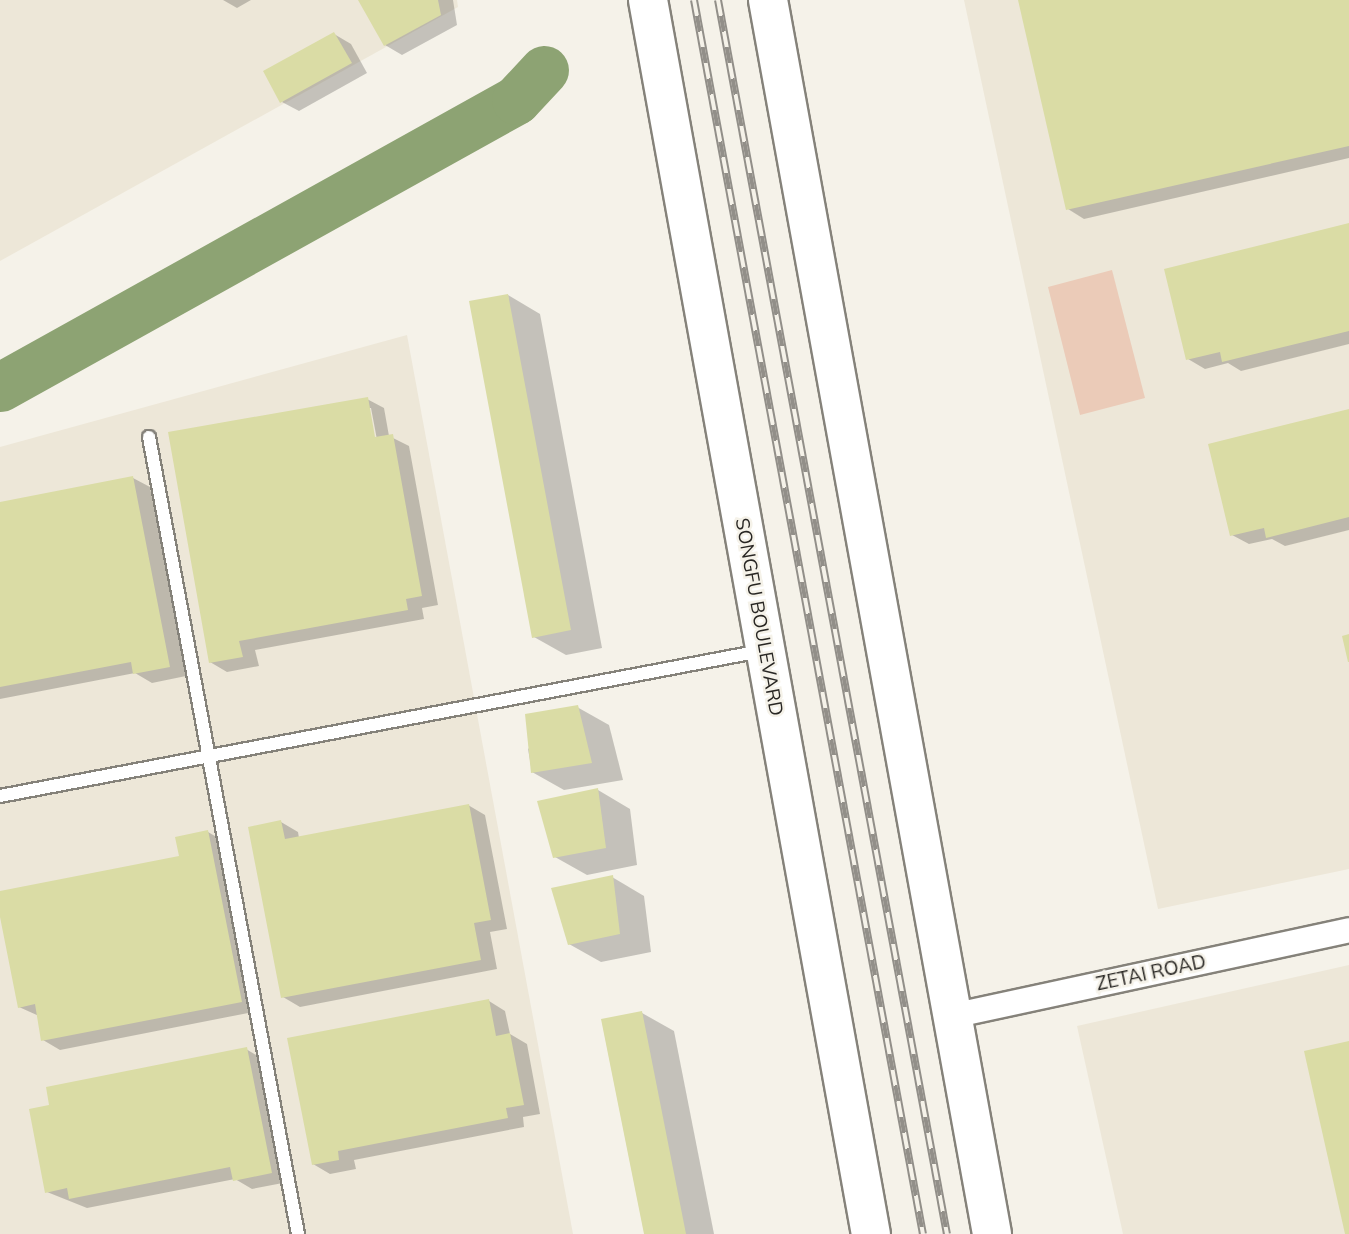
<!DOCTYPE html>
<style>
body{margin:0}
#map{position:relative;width:1349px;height:1234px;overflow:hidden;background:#f5f2e9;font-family:Mulish,sans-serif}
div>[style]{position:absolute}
.built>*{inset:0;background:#ede7d8}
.green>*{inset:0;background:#ebcbb8}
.shadow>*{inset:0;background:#0003}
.river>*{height:49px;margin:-24.5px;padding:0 24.5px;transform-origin:24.5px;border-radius:24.5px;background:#8da373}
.building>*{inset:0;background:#dadca5}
.roads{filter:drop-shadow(2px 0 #85827a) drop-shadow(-2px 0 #85827a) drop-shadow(0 2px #85827a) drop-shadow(0 -2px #85827a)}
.service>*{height:12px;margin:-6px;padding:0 6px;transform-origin:6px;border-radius:6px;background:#fff}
.minor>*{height:24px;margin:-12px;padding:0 12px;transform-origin:12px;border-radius:12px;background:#fff}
.primary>*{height:38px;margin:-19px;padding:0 19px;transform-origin:19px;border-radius:19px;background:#fff}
.rail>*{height:8px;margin-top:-4px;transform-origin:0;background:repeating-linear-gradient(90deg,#f5f2e9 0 16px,#928f89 0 32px);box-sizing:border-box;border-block:2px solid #928f89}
span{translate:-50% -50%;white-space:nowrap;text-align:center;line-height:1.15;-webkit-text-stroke:5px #f5f2e9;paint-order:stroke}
.street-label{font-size:19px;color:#282623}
</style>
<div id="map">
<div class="built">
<i style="clip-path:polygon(0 0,457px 0,458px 7px,0 261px)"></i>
<i style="clip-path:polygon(964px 0,1349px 0,1349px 869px,1158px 909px)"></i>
<i style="clip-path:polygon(407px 335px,573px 1234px,0 1234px,0 447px)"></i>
<i style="clip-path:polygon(1349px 965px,1349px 1234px,1123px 1234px,1077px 1026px)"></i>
</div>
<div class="green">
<i style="clip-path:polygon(1112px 270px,1145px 398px,1080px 415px,1048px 287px)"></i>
</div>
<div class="shadow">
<i style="clip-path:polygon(223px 0,251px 0,237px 8px)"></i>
<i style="clip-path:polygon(360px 0,453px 0,457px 25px,402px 55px,385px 45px)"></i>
<i style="clip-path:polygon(1020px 0,1349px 0,1349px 158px,1084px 219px,1068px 209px)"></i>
<i style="clip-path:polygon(334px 34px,351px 44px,367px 73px,299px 111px,282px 102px)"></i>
<i style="clip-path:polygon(1349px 225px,1349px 344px,1241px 371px,1228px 363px,1205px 369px,1188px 359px)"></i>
<i style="clip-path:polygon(508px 295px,540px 314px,602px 648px,566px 655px,534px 637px)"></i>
<i style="clip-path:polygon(evenodd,367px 399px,384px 408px,389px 436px,409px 446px,438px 605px,422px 608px,424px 619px,255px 650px,259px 666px,227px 672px,210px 662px,367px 399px,368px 408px,371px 408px,378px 445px,374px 446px,368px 408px)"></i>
<i style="clip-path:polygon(1349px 411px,1349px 530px,1285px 546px,1272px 539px,1249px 544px,1232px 535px)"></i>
<i style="clip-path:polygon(133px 478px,150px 487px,186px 676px,152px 683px,135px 673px,0 699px,0 504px)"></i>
<i style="clip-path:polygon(577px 707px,609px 725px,623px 780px,564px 790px,532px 772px,528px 749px)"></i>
<i style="clip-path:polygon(598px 790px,630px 809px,637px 865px,587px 875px,555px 857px)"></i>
<i style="clip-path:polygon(468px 805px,485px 815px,507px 929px,490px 932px,497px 969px,300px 1007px,283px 997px,281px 822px,298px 832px,299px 838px)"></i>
<i style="clip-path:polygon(208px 832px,225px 842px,258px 1011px,60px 1050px,43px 1040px,39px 1016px,19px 1007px,0 893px,181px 857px)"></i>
<i style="clip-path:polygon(612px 877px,644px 896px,651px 952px,601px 962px,569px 944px)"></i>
<i style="clip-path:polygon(489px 1001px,505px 1011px,510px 1034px,527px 1044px,540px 1114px,523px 1117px,524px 1127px,354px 1160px,356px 1169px,330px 1174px,313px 1164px)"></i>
<i style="clip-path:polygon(642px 1013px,674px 1031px,714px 1234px,645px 1234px)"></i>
<i style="clip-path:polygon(246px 1049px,263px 1059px,288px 1182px,252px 1189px,235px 1179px,87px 1208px,47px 1192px)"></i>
</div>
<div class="river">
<i style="left:0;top:387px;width:590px;rotate:-29.08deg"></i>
<i style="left:516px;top:100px;width:41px;rotate:-47deg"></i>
</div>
<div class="building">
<i style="clip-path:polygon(358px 0,438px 0,441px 15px,384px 46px)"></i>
<i style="clip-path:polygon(1018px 0,1349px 0,1349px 146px,1066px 210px)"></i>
<i style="clip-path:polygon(334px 32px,352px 63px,280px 103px,263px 71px)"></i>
<i style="clip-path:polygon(1349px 223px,1349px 331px,1222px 362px,1220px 352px,1186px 360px,1164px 269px)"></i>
<i style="clip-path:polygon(508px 294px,571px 630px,532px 638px,469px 301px)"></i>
<i style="clip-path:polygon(368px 397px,375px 437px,393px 434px,422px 596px,406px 599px,408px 610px,239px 641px,243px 657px,209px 663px,168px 432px)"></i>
<i style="clip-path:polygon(1349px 409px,1349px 517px,1266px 538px,1264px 528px,1230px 536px,1208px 444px)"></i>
<i style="clip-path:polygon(133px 476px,170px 667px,133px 674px,131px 662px,0 687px,0 502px)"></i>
<i style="clip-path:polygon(1349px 634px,1349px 662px,1348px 662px,1342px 636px)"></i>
<i style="clip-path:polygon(578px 705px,592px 763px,531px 773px,525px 714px)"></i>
<i style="clip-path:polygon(598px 788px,606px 848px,553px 858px,537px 801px)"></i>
<i style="clip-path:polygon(469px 804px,491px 920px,474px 923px,481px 960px,281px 998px,248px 827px,281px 820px,285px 839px)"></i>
<i style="clip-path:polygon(208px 830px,242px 1002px,41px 1041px,35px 1004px,18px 1008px,0 917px,0 891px,179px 856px,175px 837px)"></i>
<i style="clip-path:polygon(613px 875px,620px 934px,568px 945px,551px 888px)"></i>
<i style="clip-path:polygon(489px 999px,496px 1036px,510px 1033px,524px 1105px,506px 1108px,508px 1118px,338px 1151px,339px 1160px,312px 1165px,287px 1038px)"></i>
<i style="clip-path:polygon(642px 1011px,686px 1234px,644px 1234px,601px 1019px)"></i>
<i style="clip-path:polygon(1349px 1041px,1349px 1234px,1345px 1234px,1304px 1051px)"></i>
<i style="clip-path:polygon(247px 1047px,272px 1173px,233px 1181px,230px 1167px,69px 1199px,67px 1188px,45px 1193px,29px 1109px,49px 1105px,46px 1087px)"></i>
</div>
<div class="roads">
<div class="service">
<i style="left:149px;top:437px;width:811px;rotate:79.41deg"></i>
<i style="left:0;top:796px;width:775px;rotate:-10.79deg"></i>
</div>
<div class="minor">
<i style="left:952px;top:1016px;width:406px;rotate:-12.2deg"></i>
</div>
<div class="primary">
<i style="left:648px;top:0;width:1254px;rotate:79.76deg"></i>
<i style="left:768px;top:0;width:1254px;rotate:79.71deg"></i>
</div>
</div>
<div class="rail">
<i style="left:694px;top:0;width:1255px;rotate:79.49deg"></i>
<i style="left:718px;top:0;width:1255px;rotate:79.49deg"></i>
</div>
<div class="street-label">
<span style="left:759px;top:617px;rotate:80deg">SONGFU BOULEVARD</span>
<span style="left:1151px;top:973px;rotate:-12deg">ZETAI ROAD</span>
</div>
</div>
